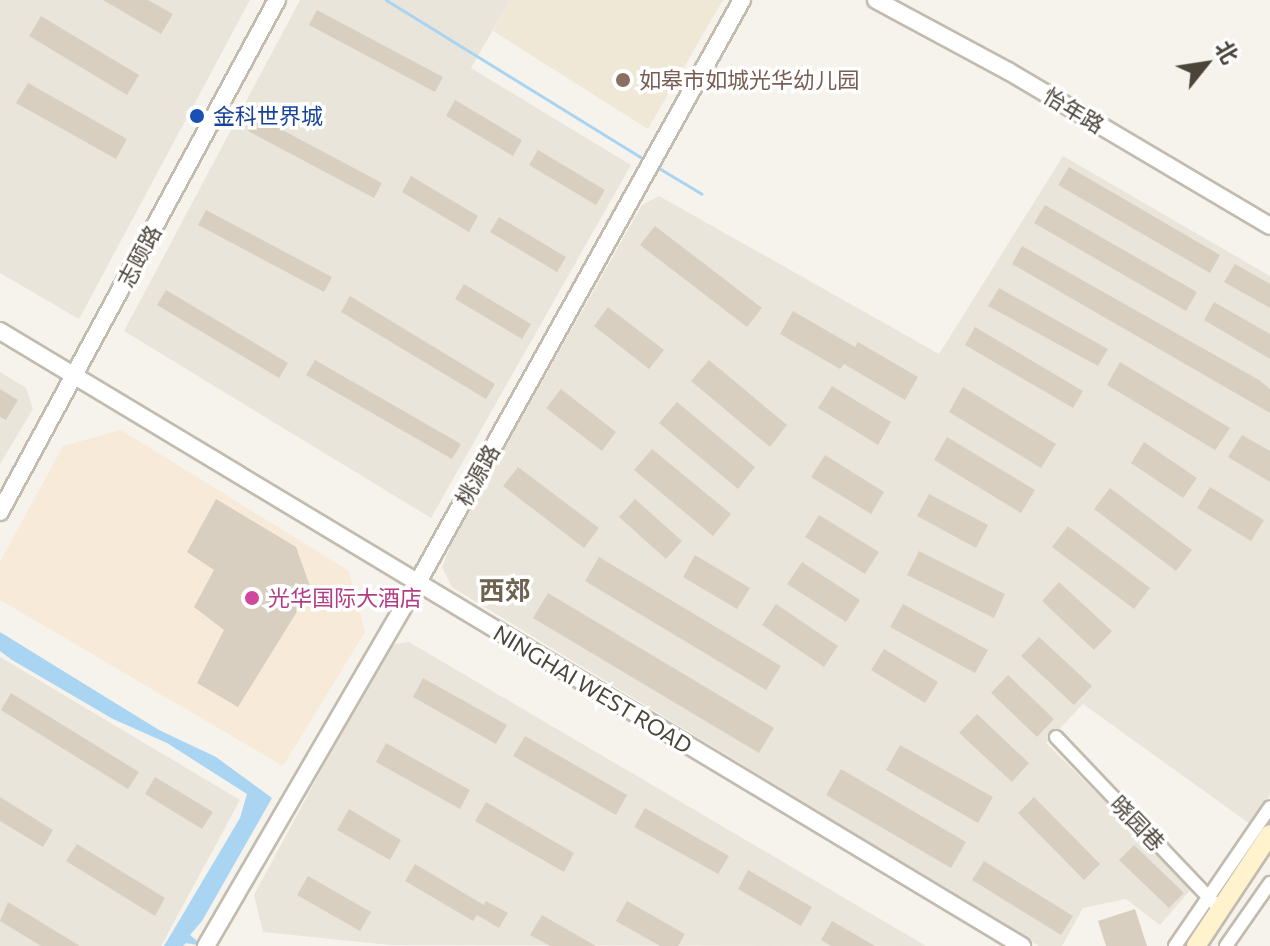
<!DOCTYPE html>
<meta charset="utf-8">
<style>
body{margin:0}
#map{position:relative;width:1270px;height:946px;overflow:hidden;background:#f6f3ec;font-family:Commissioner,"Noto Sans SC",sans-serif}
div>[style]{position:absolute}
.residential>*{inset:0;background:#eae5da}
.commercial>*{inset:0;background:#f7ead8}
.education>*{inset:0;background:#efe8d6}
.water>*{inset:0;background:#a9d4f2}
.stream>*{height:3px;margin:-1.5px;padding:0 1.5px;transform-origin:1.5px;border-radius:1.5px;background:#a9d4f2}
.building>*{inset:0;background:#d8cfc1}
.roads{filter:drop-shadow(2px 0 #c2bbae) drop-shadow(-2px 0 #c2bbae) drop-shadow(0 2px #c2bbae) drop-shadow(0 -2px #c2bbae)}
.minor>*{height:12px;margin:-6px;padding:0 6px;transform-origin:6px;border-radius:6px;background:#fff}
.tertiary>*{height:16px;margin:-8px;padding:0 8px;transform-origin:8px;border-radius:8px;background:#fff}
.secondary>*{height:18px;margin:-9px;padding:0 9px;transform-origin:9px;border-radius:9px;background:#fff3cd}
.dots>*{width:22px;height:22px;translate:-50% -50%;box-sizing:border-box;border:4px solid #fff;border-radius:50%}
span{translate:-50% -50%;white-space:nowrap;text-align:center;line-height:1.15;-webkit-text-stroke:7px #fff;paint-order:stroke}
.education-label{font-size:22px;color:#785e54}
.left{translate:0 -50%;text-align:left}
.street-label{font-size:22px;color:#4b4439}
.transit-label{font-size:22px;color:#164399}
.hotel-label{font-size:22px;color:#b23c85}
.quarter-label{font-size:26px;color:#6e6250;font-weight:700}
.north{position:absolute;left:1166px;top:24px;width:80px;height:80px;-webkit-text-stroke:6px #fff;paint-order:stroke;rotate:60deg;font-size:22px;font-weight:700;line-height:32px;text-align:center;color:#4b4439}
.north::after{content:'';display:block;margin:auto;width:28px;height:36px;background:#4b4439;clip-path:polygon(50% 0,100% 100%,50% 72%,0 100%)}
</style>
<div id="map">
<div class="residential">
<i style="clip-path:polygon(0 0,250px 0,79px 319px,0 273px)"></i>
<i style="clip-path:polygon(300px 0,510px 0,471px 68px,631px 165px,431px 518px,124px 331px)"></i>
<i style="clip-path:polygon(1063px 156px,1270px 276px,1270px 795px,1250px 824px,1083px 704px,1046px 743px,1193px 887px,1160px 925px,1126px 899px,1083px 908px,1062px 946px,1039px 946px,452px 587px,442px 567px,453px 539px,642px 205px,659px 196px,939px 354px)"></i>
<i style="clip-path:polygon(0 372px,26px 388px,33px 409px,0 464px)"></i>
<i style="clip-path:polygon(409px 642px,926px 946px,390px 945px,263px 932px,254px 895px,382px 657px,394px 644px)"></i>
<i style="clip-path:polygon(0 657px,240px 800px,161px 946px,0 946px)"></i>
</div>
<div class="commercial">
<i style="clip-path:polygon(121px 430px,349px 571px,365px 632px,283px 766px,0 600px,0 562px,63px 446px)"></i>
</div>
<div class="education">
<i style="clip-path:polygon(510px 0,723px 0,648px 129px,493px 31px)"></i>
</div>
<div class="water">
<i style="clip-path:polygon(0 632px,159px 730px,216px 757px,272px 798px,202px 921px,190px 935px,203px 946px,186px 943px,183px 946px,164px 946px,240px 818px,247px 794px,167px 743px,113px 719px,12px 660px,0 651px)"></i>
</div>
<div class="stream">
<i style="left:386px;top:0;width:307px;rotate:31.7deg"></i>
<i style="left:657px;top:167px;width:52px;rotate:31deg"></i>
</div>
<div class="building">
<i style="clip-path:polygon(103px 0,148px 0,173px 14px,161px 34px)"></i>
<i style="clip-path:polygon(317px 10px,443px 77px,435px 92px,309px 25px)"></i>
<i style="clip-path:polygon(41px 16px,139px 75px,127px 95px,29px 36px)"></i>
<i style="clip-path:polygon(28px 83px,127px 139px,116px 159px,16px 103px)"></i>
<i style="clip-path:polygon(455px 100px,522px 140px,513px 156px,446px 116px)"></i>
<i style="clip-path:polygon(256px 116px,382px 183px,374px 198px,248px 131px)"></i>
<i style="clip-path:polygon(538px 150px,605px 190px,596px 205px,529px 165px)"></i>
<i style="clip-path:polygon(1069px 167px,1220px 255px,1210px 273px,1058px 185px)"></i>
<i style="clip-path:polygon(411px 176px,478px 216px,469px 232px,402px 192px)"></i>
<i style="clip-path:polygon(1045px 205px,1197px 292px,1186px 311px,1034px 223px)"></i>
<i style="clip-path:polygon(206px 210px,332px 277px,324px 292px,198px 225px)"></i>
<i style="clip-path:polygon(499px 217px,566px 257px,557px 272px,490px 232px)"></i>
<i style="clip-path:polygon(655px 226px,762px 308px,747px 327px,640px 245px)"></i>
<i style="clip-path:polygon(1022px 246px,1259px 380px,1270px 389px,1270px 413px,1012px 264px)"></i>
<i style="clip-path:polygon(1235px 264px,1270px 284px,1270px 308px,1224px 282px)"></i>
<i style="clip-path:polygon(464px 284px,531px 324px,522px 339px,455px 299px)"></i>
<i style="clip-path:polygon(999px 288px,1108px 349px,1098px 366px,988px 306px)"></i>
<i style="clip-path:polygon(166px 290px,288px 363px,279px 378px,157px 305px)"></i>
<i style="clip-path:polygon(350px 296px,495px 384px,486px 399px,341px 312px)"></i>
<i style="clip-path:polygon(1214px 302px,1270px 334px,1270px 359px,1204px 320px)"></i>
<i style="clip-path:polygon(608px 307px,664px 350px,649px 369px,594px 326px)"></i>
<i style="clip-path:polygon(793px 311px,855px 347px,858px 342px,918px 377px,905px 400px,844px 364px,840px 369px,780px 334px)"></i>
<i style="clip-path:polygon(975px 327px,1083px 391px,1073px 408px,965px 345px)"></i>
<i style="clip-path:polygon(315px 360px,461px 444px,452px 459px,306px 375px)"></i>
<i style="clip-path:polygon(709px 360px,787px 425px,770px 447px,691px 381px)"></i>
<i style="clip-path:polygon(1120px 362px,1230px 428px,1215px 450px,1107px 385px)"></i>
<i style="clip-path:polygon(832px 386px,891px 422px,878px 445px,818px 408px)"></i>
<i style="clip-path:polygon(963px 387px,1056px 444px,1041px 468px,949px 412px)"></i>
<i style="clip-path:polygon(0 389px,18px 400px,6px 420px,0 417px)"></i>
<i style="clip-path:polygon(561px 389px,616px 432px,602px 451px,546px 408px)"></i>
<i style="clip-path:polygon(677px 402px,755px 467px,738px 489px,659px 423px)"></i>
<i style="clip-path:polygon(1242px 435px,1270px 451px,1270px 482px,1228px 457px)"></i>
<i style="clip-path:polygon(947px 437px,1035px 490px,1021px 513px,934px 460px)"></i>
<i style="clip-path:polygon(1144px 442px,1197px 478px,1183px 498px,1131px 463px)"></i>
<i style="clip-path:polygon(652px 449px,731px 514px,713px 536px,634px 470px)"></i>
<i style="clip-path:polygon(825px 455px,884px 492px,871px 514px,811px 477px)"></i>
<i style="clip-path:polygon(518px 467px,599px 528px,584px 548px,503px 486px)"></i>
<i style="clip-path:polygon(1210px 487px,1264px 520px,1251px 541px,1197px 508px)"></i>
<i style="clip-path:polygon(1110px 488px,1192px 550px,1176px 571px,1094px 509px)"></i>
<i style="clip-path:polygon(929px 494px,988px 525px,976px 548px,917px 516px)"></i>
<i style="clip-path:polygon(216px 499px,296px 547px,311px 589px,238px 707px,197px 683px,224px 630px,194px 607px,214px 570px,187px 552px)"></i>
<i style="clip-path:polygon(635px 499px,682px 541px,666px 559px,619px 517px)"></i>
<i style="clip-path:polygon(819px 515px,879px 552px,865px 574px,805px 537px)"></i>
<i style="clip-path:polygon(1068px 526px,1150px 588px,1134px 609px,1052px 547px)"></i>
<i style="clip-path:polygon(919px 551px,1005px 594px,994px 618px,907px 575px)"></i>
<i style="clip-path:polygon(695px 555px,750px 588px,737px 609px,683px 577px)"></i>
<i style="clip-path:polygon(599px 557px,781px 666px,766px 690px,585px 581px)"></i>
<i style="clip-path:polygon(802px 562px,860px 600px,846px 622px,787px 584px)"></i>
<i style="clip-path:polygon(1059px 582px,1112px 631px,1094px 650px,1042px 601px)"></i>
<i style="clip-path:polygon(548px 593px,774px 728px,759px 753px,533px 618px)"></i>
<i style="clip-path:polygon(776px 604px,838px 646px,824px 667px,762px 625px)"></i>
<i style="clip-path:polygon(903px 604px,988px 650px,975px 673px,890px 627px)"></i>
<i style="clip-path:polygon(1039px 637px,1092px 686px,1074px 705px,1021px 656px)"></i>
<i style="clip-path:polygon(884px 649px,938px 682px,925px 703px,871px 670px)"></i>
<i style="clip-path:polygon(1008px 675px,1054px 719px,1037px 737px,991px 693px)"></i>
<i style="clip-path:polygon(423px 678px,507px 725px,496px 744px,413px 697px)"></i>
<i style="clip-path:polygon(11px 693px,139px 772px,128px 789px,1px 710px)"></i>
<i style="clip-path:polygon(977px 714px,1029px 763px,1012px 782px,959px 733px)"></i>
<i style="clip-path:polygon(525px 736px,627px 795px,616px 815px,513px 756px)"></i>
<i style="clip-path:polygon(386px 743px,470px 790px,460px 809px,376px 762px)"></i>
<i style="clip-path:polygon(900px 745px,993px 797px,978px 823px,886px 770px)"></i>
<i style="clip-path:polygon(841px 769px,966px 842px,951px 868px,826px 795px)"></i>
<i style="clip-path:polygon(155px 777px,213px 812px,202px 829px,145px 794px)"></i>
<i style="clip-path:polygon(0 797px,53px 830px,43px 847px,0 821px)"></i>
<i style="clip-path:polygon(1034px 797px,1100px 864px,1084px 880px,1018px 813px)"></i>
<i style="clip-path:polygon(486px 802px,574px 853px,564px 872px,475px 821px)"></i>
<i style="clip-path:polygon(645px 808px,729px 856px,718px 874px,634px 827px)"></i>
<i style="clip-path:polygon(349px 809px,401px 840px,390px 860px,337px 830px)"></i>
<i style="clip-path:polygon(77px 844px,165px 898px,155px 916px,66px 861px)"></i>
<i style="clip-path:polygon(1134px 845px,1184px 893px,1169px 908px,1119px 860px)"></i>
<i style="clip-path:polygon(984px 861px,1073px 916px,1061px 935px,972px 880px)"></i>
<i style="clip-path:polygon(415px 864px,484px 905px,486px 901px,508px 913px,499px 928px,477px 915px,473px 921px,405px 881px)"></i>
<i style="clip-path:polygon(748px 870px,812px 907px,801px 926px,738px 889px)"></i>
<i style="clip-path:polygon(308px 876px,371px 912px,360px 931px,297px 895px)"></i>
<i style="clip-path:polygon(627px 901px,685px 934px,678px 946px,660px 946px,616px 921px)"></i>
<i style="clip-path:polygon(8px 902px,80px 946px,41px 946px,0 921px)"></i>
<i style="clip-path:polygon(1135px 909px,1147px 946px,1106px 946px,1098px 921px)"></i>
<i style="clip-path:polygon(542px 915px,596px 946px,550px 946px,530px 935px)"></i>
<i style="clip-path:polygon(832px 921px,875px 946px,831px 946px,821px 940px)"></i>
</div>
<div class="roads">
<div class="minor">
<i style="left:1056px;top:737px;width:238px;rotate:46.4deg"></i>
<i style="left:1175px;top:946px;width:168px;rotate:-55.6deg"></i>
<i style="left:1226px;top:946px;width:77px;rotate:-55.1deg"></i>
</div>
<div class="tertiary">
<i style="left:876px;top:0;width:150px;rotate:28.3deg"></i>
<i style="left:1008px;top:71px;width:304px;rotate:30.6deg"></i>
<i style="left:0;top:331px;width:1193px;rotate:31.04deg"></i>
<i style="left:0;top:512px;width:582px;rotate:-61.59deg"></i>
<i style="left:206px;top:946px;width:421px;rotate:-59.8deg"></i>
<i style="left:418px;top:582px;width:666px;rotate:-60.9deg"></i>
</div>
<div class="secondary">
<i style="left:1196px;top:946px;width:134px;rotate:-56.5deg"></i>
</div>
</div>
<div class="dots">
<i style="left:623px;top:80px;background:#8d6e63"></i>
<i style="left:197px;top:116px;background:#1a4fb4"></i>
<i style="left:252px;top:598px;background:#d1479c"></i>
</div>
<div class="education-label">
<span class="left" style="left:639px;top:80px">如皋市如城光华幼儿园</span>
</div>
<div class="street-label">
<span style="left:1074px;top:110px;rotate:31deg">怡年路</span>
<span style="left:139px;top:256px;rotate:-62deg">志颐路</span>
<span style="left:477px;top:475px;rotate:-61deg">桃源路</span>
<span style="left:593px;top:689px;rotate:31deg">NINGHAI WEST ROAD</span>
<span style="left:1138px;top:823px;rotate:46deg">晓园巷</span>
</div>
<div class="transit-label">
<span class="left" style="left:213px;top:116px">金科世界城</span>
</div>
<div class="hotel-label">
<span class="left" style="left:268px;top:598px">光华国际大酒店</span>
</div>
<div class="quarter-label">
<span style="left:505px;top:590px">西郊</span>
</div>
<div class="north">北</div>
</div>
